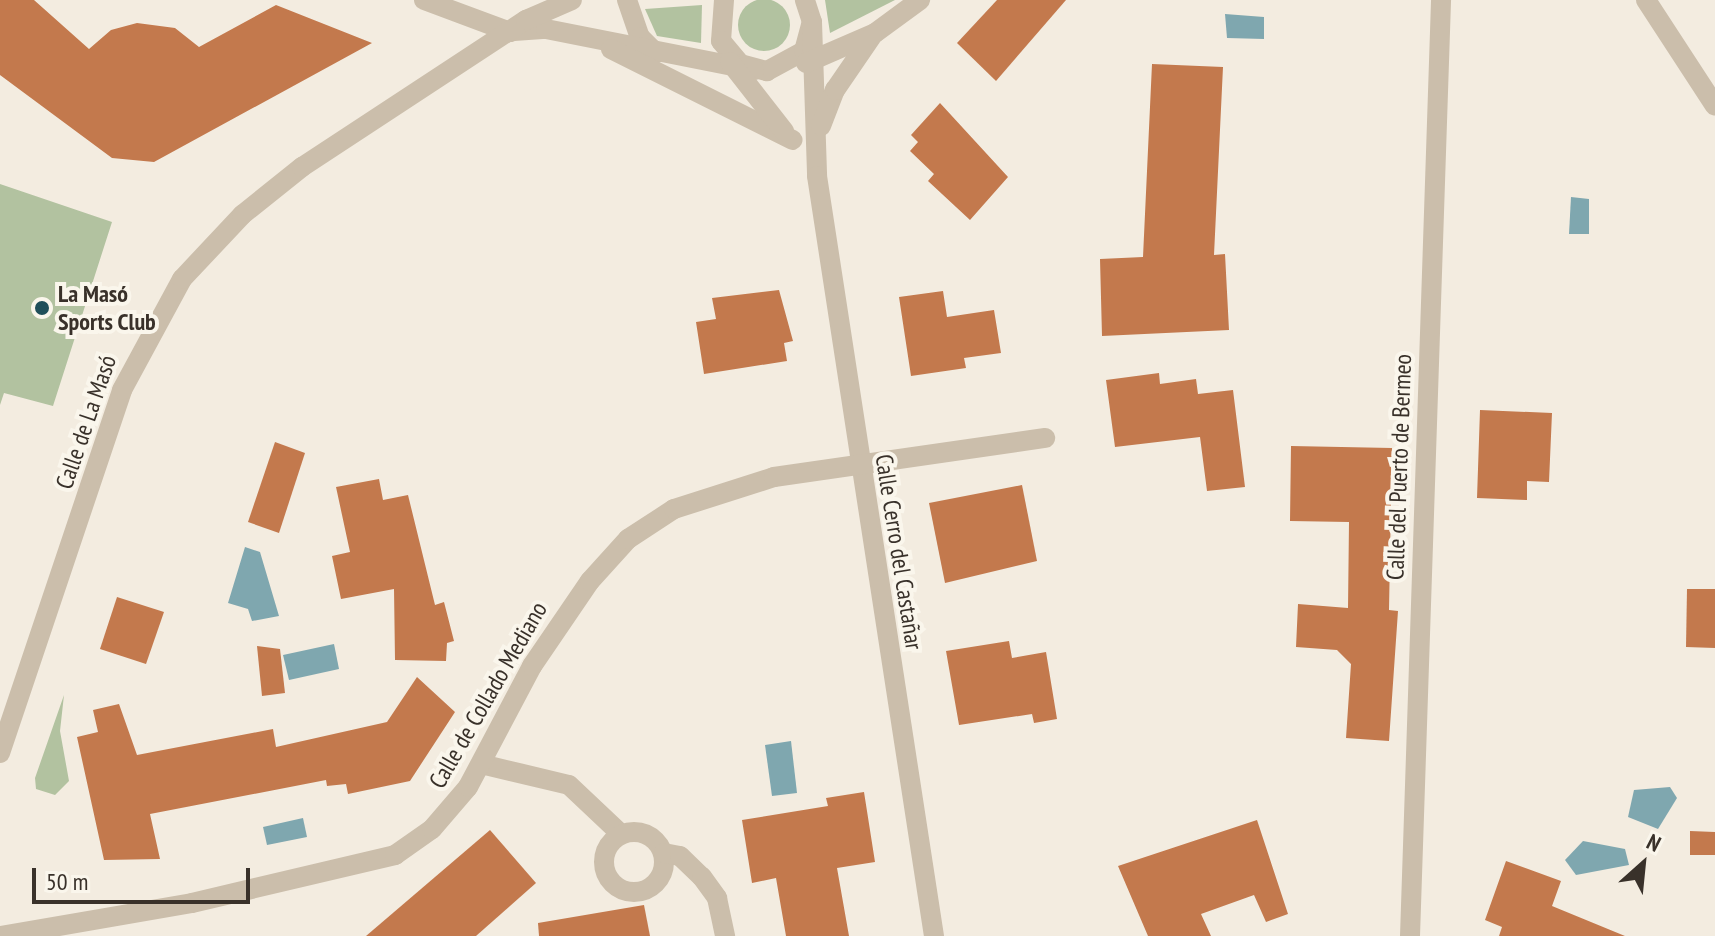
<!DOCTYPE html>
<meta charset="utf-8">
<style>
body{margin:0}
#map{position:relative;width:1715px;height:936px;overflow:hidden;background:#f3ece0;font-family:"PT Sans Narrow",sans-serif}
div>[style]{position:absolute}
.green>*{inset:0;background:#b2c2a0}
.round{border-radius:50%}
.water>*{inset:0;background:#7fa7af}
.building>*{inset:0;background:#c3794d}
.minor>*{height:20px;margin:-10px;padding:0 10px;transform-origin:10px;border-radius:10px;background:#cbbeab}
.minor>.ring{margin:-10px;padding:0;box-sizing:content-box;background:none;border:20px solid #cbbeab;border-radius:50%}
.dots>*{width:22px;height:22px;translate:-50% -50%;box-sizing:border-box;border:4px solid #faf6ec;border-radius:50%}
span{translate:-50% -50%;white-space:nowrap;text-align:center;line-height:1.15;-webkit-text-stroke:8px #faf6ec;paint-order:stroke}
.poi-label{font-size:24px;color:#39312a;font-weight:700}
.left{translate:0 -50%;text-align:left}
.street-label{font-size:24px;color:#39312a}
.north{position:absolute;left:1603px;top:824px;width:80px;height:80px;-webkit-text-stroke:6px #faf6ec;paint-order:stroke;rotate:27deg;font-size:22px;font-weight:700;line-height:32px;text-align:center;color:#39312a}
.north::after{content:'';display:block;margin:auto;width:28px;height:36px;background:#39312a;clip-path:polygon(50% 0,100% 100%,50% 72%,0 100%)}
.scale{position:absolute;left:32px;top:868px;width:218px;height:36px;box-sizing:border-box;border:4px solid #39312a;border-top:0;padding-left:10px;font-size:24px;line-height:28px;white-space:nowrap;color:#39312a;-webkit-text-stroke:6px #faf6ec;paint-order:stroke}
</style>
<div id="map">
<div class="green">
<i class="round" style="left:738px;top:-1px;width:52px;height:52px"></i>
<i style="clip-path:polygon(825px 0,895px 0,830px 33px)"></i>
<i style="clip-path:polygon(702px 5px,701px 43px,657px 36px,645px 9px)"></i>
<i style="clip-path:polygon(0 184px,112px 222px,53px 406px,4px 393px,0 405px)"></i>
<i style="clip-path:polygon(64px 695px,60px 731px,69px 781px,55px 795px,36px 789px,35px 778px)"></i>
</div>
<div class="water">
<i style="clip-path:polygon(1225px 14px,1264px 17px,1264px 39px,1227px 38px)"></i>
<i style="clip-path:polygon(1571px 197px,1589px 199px,1589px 234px,1569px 234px)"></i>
<i style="clip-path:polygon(245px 547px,260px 552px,279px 616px,252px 621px,248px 609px,228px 603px)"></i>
<i style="clip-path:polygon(334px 644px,339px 669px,289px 680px,283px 655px)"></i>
<i style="clip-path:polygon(791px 741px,797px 793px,772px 796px,765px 745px)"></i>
<i style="clip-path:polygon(1670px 787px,1677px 798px,1658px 829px,1628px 817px,1634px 790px)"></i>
<i style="clip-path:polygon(303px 818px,307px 837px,267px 845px,263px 827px)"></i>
<i style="clip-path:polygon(1583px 841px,1625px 849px,1629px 865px,1576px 875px,1565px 860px)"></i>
</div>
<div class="building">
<i style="clip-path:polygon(0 0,34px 0,89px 49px,111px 30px,137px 23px,175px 28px,199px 47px,276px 5px,372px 43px,154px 162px,112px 158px,0 75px)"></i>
<i style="clip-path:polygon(997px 0,1066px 0,996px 81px,957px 43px)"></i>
<i style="clip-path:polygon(1152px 64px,1223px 67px,1214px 255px,1225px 254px,1229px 330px,1102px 336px,1100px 259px,1143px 257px)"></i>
<i style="clip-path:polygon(940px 103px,1008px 177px,970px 220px,928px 181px,934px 174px,910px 151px,918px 142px,911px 135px)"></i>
<i style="clip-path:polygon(779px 290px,793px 341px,784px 343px,787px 361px,704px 374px,696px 322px,716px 319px,712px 298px)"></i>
<i style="clip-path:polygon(943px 291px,947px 317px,994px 310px,1001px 353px,964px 358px,966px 368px,911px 376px,899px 297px)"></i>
<i style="clip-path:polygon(1159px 373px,1160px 384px,1196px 379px,1198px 394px,1233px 390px,1245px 487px,1207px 491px,1200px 437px,1115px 447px,1106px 380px)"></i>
<i style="clip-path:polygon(1480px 410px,1552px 413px,1549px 482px,1527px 481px,1527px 500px,1477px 498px)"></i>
<i style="clip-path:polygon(275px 442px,305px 453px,279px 533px,248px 522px)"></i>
<i style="clip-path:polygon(1291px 446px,1392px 448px,1389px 610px,1398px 611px,1389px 741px,1346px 738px,1351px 664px,1337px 650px,1296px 647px,1298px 604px,1348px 608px,1349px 522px,1290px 521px)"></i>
<i style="clip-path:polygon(379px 479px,383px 500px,408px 495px,435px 605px,444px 602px,454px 641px,447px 643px,446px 661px,395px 660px,394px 589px,341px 599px,332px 556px,350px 552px,336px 487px)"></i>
<i style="clip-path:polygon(1022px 485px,1037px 561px,945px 583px,929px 503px)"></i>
<i style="clip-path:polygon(1687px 589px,1715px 589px,1715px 648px,1686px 647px)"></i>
<i style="clip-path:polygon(117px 597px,164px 612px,146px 664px,100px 649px)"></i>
<i style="clip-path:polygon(1009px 641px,1012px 658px,1046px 652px,1057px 719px,1034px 723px,1032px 714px,959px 725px,946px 651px)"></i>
<i style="clip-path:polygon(257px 646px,280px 649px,285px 693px,262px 696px)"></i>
<i style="clip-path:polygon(417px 677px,455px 712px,410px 781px,348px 794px,346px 784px,327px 786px,326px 780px,150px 814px,160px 859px,104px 860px,77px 737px,98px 732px,93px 710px,119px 704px,137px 755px,273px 729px,276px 747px,387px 722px)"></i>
<i style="clip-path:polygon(864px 792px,875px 862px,837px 868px,849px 936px,786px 936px,776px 878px,752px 883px,742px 820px,828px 806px,826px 798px)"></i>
<i style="clip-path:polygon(1257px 820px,1288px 914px,1266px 922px,1254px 895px,1201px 914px,1211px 936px,1148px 936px,1118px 866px)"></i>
<i style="clip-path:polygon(490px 830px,536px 883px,476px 936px,366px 936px)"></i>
<i style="clip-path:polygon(1690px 831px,1715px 832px,1715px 855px,1690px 855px)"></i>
<i style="clip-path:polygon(1506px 861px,1561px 881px,1552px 906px,1625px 936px,1499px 936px,1502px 927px,1485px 920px)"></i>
<i style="clip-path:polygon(644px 905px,650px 936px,539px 936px,538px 923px)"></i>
</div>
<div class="minor">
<i style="left:424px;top:0;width:92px;rotate:20.4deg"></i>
<i style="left:627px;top:0;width:39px;rotate:71deg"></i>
<i style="left:640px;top:37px;width:23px;rotate:45deg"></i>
<i style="left:724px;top:0;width:41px;rotate:94.2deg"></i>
<i style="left:721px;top:41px;width:30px;rotate:50deg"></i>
<i style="left:740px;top:64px;width:28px;rotate:15deg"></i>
<i style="left:767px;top:71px;width:42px;rotate:-28.4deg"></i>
<i style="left:804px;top:51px;width:30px;rotate:-75deg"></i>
<i style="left:812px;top:22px;width:23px;rotate:-108deg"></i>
<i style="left:1646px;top:0;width:126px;rotate:56.9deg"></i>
<i style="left:812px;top:22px;width:154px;rotate:88.1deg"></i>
<i style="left:817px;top:176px;width:769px;rotate:81.25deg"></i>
<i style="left:514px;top:31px;width:32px;rotate:-4deg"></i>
<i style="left:546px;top:29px;width:212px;rotate:11.2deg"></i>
<i style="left:611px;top:49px;width:203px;rotate:26.6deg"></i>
<i style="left:730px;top:62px;width:88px;rotate:52deg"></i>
<i style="left:806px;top:63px;width:75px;rotate:-23.5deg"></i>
<i style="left:875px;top:33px;width:56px;rotate:-36.3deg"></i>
<i style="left:821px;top:126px;width:39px;rotate:-69deg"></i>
<i style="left:835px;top:90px;width:65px;rotate:-55.6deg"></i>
<i style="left:0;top:753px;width:383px;rotate:-71.4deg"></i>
<i style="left:122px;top:390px;width:126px;rotate:-61.6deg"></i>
<i style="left:182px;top:279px;width:88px;rotate:-46.8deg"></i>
<i style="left:242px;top:215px;width:77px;rotate:-38.7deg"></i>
<i style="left:302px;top:167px;width:268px;rotate:-33.3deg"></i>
<i style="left:526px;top:20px;width:50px;rotate:-23.5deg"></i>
<i style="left:481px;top:764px;width:90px;rotate:13.4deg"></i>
<i style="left:569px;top:785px;width:71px;rotate:43.3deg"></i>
<i class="ring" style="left:604px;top:832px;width:40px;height:40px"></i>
<i style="left:664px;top:853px;width:16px;rotate:11deg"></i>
<i style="left:680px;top:856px;width:30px;rotate:44deg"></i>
<i style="left:702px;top:877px;width:26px;rotate:54deg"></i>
<i style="left:717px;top:898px;width:39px;rotate:78deg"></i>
<i style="left:1px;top:936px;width:194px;rotate:-9.8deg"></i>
<i style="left:192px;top:903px;width:209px;rotate:-13.3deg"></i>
<i style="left:395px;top:855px;width:45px;rotate:-35.1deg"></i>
<i style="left:432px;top:829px;width:55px;rotate:-49.4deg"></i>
<i style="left:468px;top:787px;width:137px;rotate:-62.1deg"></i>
<i style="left:532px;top:666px;width:103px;rotate:-55.7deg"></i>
<i style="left:590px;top:581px;width:57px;rotate:-47.9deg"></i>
<i style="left:628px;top:539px;width:55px;rotate:-33.1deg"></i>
<i style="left:674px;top:509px;width:105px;rotate:-17.7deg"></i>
<i style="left:774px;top:477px;width:274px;rotate:-8.2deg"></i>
<i style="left:1410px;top:936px;width:937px;rotate:-88.1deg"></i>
</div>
<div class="dots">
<i style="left:42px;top:308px;background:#204f5a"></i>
</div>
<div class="poi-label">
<span class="left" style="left:58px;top:308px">La Masó<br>Sports Club</span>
</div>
<div class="street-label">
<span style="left:86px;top:422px;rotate:-71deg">Calle de La Masó</span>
<span style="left:1399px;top:467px;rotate:-88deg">Calle del Puerto de Bermeo</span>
<span style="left:899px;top:552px;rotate:81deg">Calle Cerro del Castañar</span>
<span style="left:488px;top:695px;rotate:-60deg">Calle de Collado Mediano</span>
</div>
<div class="north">N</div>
<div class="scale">50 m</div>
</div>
